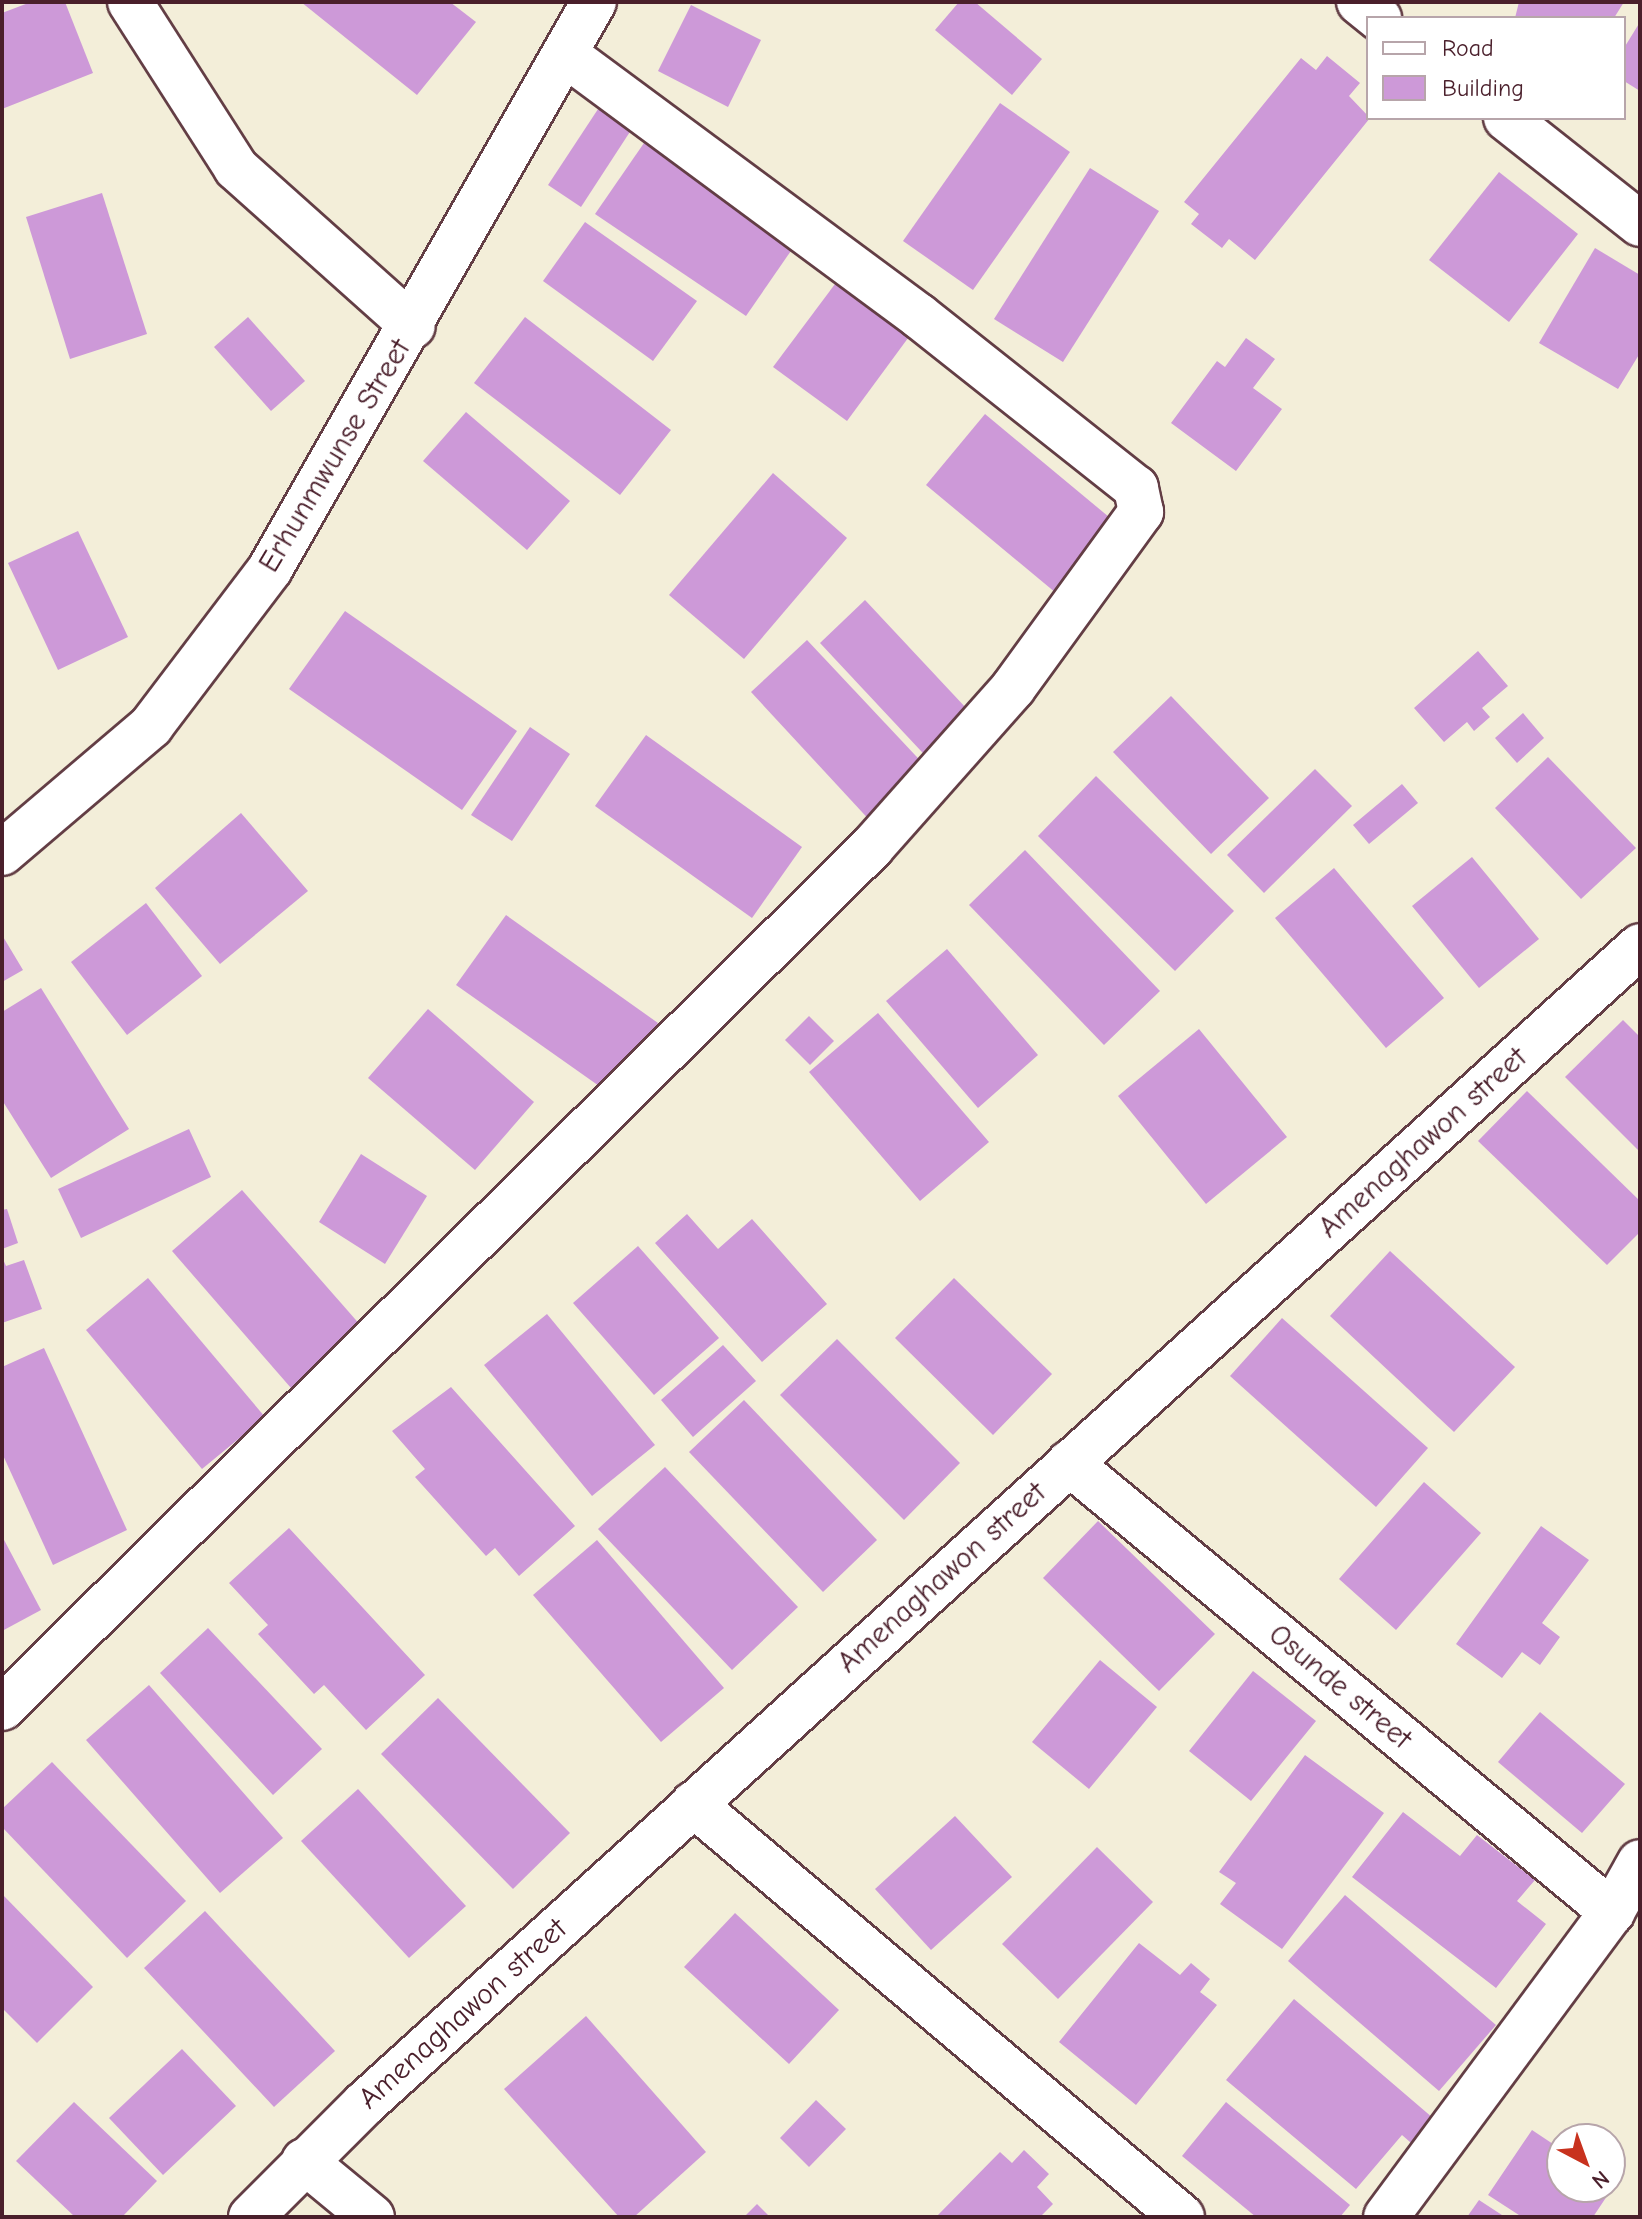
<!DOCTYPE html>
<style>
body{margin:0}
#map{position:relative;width:1642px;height:2219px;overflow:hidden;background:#f3eed9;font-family:"Comic Neue",sans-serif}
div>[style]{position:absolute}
.building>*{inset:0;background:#cd99d8}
.roads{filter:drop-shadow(2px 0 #633e45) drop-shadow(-2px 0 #633e45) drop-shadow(0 2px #633e45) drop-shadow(0 -2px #633e45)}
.street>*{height:44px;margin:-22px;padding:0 22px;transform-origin:22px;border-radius:22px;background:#fff}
span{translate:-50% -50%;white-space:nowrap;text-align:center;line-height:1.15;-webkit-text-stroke:8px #fff;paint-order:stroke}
.street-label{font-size:30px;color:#4a1f2b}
.frame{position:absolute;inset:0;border:4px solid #4a1f2b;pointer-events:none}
.legend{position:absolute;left:1366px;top:16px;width:260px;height:104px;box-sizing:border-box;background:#fff;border:2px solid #b7a5aa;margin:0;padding:10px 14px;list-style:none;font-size:24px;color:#4a1f2b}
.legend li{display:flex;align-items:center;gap:16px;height:40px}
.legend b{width:40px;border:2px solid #b7a5aa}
.north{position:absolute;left:1546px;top:2123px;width:80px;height:80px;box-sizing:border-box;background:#fff;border:2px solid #b7a5aa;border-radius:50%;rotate:139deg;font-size:22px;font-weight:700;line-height:32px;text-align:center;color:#4a1f2b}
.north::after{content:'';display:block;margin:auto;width:28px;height:36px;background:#c8321e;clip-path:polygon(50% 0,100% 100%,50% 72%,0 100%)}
</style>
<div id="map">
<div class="building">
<i style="clip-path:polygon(31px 2px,65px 2px,93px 73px,2px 109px,2px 13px)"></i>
<i style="clip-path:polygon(301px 2px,450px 2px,476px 22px,417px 95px)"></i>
<i style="clip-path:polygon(959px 2px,975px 2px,1042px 59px,1012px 95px,935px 30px)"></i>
<i style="clip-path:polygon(1519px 2px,1624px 2px,1614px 18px,1515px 18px)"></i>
<i style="clip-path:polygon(691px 5px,761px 40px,728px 107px,658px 71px)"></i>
<i style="clip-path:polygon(1640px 22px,1640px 91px,1624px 81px,1624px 48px)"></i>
<i style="clip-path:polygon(1327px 56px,1360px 83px,1349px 96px,1370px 118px,1255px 260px,1229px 239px,1222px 248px,1191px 224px,1199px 214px,1184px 202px,1301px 58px,1316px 70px)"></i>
<i style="clip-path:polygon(604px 100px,637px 121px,581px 207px,548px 185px)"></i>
<i style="clip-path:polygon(1000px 103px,1070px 152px,973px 290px,903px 241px)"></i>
<i style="clip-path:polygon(644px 143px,795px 245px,746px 316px,595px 214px)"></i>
<i style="clip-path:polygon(1090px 168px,1159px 211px,1063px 362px,994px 319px)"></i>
<i style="clip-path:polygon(1499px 172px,1578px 234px,1509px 322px,1429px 260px)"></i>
<i style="clip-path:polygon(102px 193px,147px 334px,70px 359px,26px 217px)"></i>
<i style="clip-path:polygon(585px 222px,697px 301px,653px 361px,543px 281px)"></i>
<i style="clip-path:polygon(1595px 248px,1640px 275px,1640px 353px,1618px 389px,1539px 343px)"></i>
<i style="clip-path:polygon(838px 280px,911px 334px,847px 421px,773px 367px)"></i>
<i style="clip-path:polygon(248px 317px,305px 381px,271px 411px,214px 347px)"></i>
<i style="clip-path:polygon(525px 317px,671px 430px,620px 495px,474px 383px)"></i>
<i style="clip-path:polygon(1246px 338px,1275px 359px,1253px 388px,1282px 409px,1236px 471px,1171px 423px,1217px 361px,1225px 367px)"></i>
<i style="clip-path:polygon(466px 412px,570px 501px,527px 550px,423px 461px)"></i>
<i style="clip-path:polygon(985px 414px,1121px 527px,1062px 598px,926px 485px)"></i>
<i style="clip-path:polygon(773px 473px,847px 538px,744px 659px,669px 595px)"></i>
<i style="clip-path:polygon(78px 531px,128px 637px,58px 670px,8px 563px)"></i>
<i style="clip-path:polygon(865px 600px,981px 724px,935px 766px,820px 643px)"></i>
<i style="clip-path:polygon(345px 611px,517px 731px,462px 810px,289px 689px)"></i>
<i style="clip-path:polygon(807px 640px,931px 772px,874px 825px,751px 692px)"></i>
<i style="clip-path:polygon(1478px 651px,1508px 686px,1482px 708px,1490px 717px,1474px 731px,1467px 722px,1444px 742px,1414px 708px)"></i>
<i style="clip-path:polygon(1171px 696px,1269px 798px,1211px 854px,1113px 752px)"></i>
<i style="clip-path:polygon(1523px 713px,1544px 738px,1517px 763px,1495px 738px)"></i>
<i style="clip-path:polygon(530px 727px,570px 754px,512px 841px,471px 815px)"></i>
<i style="clip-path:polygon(646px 735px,802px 847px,752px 918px,595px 806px)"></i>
<i style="clip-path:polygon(1548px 757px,1636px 848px,1581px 899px,1495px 808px)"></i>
<i style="clip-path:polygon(1315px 769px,1352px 806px,1264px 893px,1227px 855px)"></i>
<i style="clip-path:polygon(1096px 776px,1234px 911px,1175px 971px,1038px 836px)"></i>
<i style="clip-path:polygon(1402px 784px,1418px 803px,1369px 844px,1353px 825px)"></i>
<i style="clip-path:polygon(241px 813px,308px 891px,220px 964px,155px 888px)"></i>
<i style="clip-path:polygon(1025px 850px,1160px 991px,1104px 1045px,969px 905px)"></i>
<i style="clip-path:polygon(1472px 857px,1539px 939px,1479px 988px,1412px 906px)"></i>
<i style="clip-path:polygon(1334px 868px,1444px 998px,1386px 1048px,1275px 918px)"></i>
<i style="clip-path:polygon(146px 903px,202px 976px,127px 1035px,71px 962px)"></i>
<i style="clip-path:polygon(506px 915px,658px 1023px,609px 1093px,456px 985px)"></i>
<i style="clip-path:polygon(2px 935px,23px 970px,2px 982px)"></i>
<i style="clip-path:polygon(947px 949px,1038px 1055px,978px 1108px,886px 1001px)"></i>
<i style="clip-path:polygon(41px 988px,129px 1129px,51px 1178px,2px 1100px,2px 1012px)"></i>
<i style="clip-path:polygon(428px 1009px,534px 1102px,475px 1170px,368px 1078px)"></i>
<i style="clip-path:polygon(878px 1013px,989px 1142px,920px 1201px,809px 1072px)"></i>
<i style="clip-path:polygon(809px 1016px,834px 1041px,810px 1065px,785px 1040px)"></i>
<i style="clip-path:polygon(1623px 1020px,1640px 1037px,1638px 1150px,1565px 1077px)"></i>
<i style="clip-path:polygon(1199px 1029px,1287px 1137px,1206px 1204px,1118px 1096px)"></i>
<i style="clip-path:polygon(1527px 1091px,1640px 1201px,1640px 1232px,1607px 1265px,1478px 1141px)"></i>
<i style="clip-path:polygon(189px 1129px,211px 1177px,81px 1238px,58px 1189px)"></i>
<i style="clip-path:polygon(361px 1154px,427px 1196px,385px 1264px,319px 1222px)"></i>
<i style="clip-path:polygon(242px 1190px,362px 1327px,291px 1388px,172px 1251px)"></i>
<i style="clip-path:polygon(7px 1209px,18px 1243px,2px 1249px,2px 1210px)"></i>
<i style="clip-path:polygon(687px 1214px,718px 1249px,752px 1219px,827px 1304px,762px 1362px,655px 1243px)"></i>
<i style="clip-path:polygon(638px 1246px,719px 1338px,654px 1395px,573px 1303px)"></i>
<i style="clip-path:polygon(1390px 1251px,1515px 1367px,1454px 1432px,1330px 1316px)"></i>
<i style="clip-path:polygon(2px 1257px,6px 1266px,24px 1260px,42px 1309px,2px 1323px)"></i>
<i style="clip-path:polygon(148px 1278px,265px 1417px,202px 1469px,86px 1330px)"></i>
<i style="clip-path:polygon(954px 1278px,1052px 1374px,993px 1435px,895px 1338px)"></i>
<i style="clip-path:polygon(547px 1314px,655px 1445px,592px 1496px,484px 1365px)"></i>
<i style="clip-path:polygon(1282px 1318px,1428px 1448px,1376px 1507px,1230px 1376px)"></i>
<i style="clip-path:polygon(837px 1339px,960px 1463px,904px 1520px,780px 1395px)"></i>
<i style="clip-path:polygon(723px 1345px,756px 1381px,693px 1437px,661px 1400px)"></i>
<i style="clip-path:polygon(44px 1348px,127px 1530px,53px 1565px,2px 1453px,2px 1367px)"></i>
<i style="clip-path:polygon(451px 1387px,575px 1526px,519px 1576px,495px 1548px,486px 1556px,415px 1477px,425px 1469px,392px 1431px)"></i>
<i style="clip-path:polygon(744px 1400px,877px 1540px,823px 1592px,689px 1452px)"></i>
<i style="clip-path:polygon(665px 1467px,798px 1607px,732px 1670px,598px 1529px)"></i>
<i style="clip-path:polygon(1424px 1482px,1481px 1533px,1396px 1630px,1339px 1579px)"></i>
<i style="clip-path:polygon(1098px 1521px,1215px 1634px,1159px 1691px,1043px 1578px)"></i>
<i style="clip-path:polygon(1541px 1526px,1589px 1560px,1542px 1623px,1560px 1637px,1540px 1665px,1522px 1652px,1502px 1678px,1456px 1644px)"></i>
<i style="clip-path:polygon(289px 1528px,425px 1675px,366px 1730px,324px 1685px,314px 1694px,258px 1634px,268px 1625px,229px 1583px)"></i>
<i style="clip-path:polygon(2px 1536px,41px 1610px,2px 1631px)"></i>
<i style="clip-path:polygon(597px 1540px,724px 1688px,661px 1742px,533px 1595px)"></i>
<i style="clip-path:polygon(208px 1628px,322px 1749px,273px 1795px,160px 1673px)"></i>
<i style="clip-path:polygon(1100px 1660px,1157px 1707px,1089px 1789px,1032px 1742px)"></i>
<i style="clip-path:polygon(1253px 1671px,1316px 1721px,1251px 1801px,1189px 1751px)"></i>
<i style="clip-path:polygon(149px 1685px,283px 1838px,220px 1893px,86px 1740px)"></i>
<i style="clip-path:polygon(438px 1698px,570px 1833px,513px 1889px,381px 1754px)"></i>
<i style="clip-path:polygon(1540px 1712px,1625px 1784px,1582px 1833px,1498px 1762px)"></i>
<i style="clip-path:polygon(1305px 1755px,1384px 1813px,1282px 1949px,1220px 1904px,1236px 1883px,1219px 1872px)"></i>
<i style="clip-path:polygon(52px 1762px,186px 1901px,127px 1958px,2px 1827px,2px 1809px)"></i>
<i style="clip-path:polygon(358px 1789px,466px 1906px,409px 1958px,301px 1841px)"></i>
<i style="clip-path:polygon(1403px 1812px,1460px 1856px,1477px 1835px,1535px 1880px,1517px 1901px,1546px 1924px,1496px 1988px,1352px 1877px)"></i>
<i style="clip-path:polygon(955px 1816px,1012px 1877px,931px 1950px,875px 1889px)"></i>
<i style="clip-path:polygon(1097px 1847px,1153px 1902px,1058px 1999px,1002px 1944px)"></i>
<i style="clip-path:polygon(2px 1894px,93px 1987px,37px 2043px,2px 2008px)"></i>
<i style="clip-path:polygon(1345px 1895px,1496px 2025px,1439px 2091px,1288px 1961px)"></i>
<i style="clip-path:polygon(205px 1911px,335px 2051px,274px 2107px,144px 1968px)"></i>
<i style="clip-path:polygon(735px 1913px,839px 2010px,789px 2064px,684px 1967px)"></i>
<i style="clip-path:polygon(1139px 1943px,1180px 1975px,1191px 1963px,1210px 1979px,1200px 1992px,1217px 2005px,1136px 2105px,1059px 2042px)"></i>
<i style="clip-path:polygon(1294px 1999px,1440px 2124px,1418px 2149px,1402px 2135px,1356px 2189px,1226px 2080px)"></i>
<i style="clip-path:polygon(586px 2016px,706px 2152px,634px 2217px,619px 2217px,504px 2089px)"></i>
<i style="clip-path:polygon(182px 2049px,236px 2106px,163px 2175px,109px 2118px)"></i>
<i style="clip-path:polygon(816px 2100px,846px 2129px,809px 2167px,780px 2138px)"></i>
<i style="clip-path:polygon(74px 2102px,157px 2181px,122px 2217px,75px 2217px,16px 2161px)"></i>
<i style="clip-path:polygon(1226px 2102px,1350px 2205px,1340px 2217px,1256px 2217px,1182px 2156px)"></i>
<i style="clip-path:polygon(1532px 2130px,1562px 2150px,1562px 2187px,1615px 2184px,1593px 2217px,1522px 2217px,1488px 2195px)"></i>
<i style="clip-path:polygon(1024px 2150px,1049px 2174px,1037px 2187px,1053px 2204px,1040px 2217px,936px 2217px,1000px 2152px,1012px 2163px)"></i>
<i style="clip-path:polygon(1479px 2200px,1505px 2217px,1467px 2217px)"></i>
<i style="clip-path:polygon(757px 2204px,770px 2217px,744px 2217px)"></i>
</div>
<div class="roads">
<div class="street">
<i style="left:130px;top:2px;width:197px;rotate:57.4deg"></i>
<i style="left:236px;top:168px;width:237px;rotate:41.8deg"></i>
<i style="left:1359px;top:2px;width:26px;rotate:39deg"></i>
<i style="left:1506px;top:118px;width:171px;rotate:38.3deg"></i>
<i style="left:2px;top:853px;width:196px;rotate:-40.4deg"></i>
<i style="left:151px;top:726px;width:197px;rotate:-52.8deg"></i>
<i style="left:270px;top:569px;width:653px;rotate:-60.26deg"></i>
<i style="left:1069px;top:1463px;width:705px;rotate:39.59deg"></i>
<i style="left:2px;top:1708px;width:1224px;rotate:-44.7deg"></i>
<i style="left:872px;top:847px;width:213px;rotate:-48.4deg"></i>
<i style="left:1013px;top:688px;width:218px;rotate:-54deg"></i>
<i style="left:1141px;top:512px;width:25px;rotate:-102deg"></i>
<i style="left:1136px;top:488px;width:277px;rotate:-141.6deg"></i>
<i style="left:919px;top:316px;width:440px;rotate:-143.5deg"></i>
<i style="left:693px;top:1804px;width:640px;rotate:40.18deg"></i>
<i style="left:304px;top:2161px;width:88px;rotate:39.5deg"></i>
<i style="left:251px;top:2217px;width:160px;rotate:-45deg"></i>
<i style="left:364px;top:2104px;width:1723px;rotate:-42.22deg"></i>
<i style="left:1386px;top:2217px;width:380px;rotate:-53.5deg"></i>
<i style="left:1612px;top:1912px;width:57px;rotate:-60.8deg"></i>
</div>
</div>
<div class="street-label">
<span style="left:335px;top:456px;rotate:-59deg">Erhunmwunse Street</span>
<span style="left:1423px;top:1143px;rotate:-42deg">Amenaghawon street</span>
<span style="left:942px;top:1578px;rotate:-42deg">Amenaghawon street</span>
<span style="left:1340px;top:1687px;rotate:40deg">Osunde street</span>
<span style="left:463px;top:2014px;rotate:-42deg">Amenaghawon street</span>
</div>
<div class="frame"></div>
<ul class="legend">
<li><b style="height:10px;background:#fff"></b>Road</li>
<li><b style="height:22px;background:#cd99d8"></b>Building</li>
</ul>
<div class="north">N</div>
</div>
